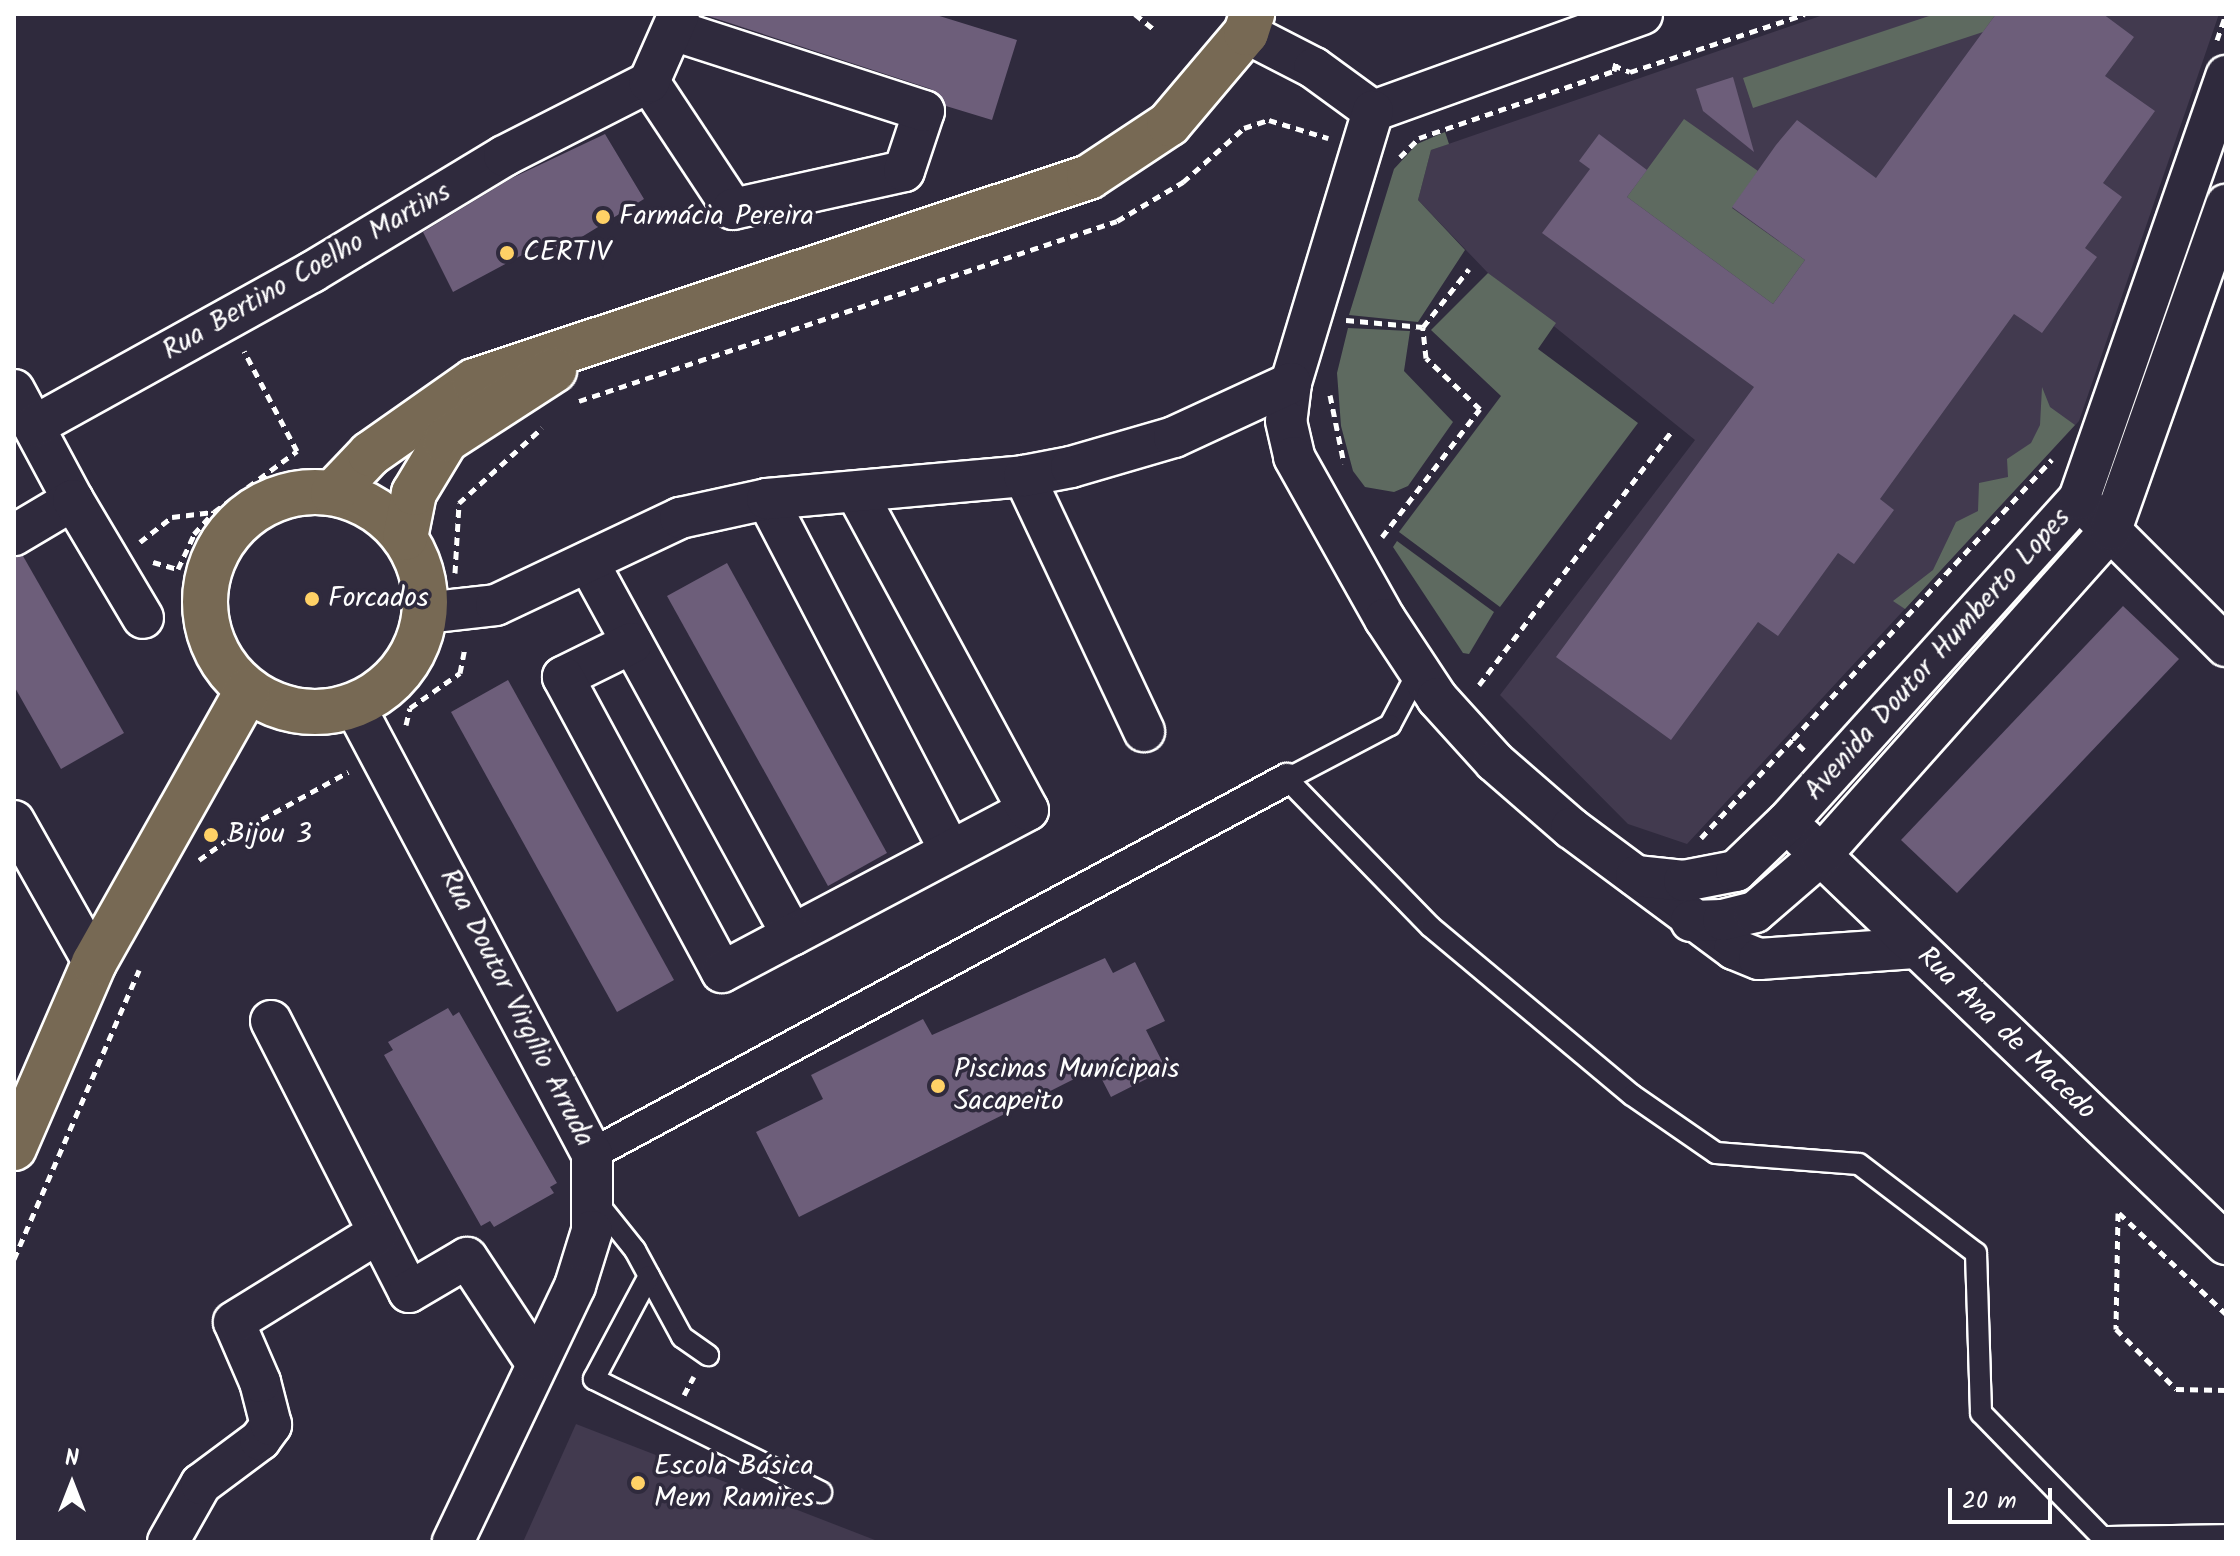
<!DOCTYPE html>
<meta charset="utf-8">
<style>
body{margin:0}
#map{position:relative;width:2240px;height:1556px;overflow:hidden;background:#2f2a3d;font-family:Kalam,sans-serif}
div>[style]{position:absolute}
.built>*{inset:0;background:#423a4f}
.green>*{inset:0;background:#5e6a60}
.building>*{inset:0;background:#6d5e7a}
.path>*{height:5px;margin-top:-2.5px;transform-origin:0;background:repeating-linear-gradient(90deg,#fff 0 8px,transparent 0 14px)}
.roads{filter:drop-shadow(2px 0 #fff) drop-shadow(-2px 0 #fff) drop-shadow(0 2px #fff) drop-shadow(0 -2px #fff)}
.service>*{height:20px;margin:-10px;padding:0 10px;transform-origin:10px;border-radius:10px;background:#2f2a3d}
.pedestrian>*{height:30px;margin:-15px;padding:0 15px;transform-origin:15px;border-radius:15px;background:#2f2a3d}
.minor>*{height:40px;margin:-20px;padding:0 20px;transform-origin:20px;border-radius:20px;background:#2f2a3d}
.primary>*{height:44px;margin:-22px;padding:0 22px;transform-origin:22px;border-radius:22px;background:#776954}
.primary>.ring{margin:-22px;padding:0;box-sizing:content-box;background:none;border:44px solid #776954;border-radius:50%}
.dots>*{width:22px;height:22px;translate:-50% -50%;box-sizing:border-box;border:4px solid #2f2a3d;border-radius:50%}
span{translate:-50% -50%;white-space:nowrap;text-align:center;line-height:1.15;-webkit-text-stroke:7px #2f2a3d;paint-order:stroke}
.poi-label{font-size:28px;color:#fff}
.left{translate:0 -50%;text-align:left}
.street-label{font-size:28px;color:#fff}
.frame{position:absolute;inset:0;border:16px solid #fff;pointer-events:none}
.north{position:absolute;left:32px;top:1444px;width:80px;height:80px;-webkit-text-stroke:6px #2f2a3d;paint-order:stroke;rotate:0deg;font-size:22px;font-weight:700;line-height:32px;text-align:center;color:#fff}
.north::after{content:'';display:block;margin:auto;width:28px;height:36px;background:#fff;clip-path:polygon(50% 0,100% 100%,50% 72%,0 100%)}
.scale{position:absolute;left:1948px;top:1488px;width:104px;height:36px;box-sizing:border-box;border:4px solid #fff;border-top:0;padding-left:10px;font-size:24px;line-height:28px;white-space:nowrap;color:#fff;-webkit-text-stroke:6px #2f2a3d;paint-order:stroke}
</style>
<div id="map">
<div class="built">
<i style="clip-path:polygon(1826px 14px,2219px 14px,2079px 421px,1687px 844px,1628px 824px,1500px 695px,1695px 440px,1488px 273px,1418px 200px,1431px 150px)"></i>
<i style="clip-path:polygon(576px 1424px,880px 1542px,523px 1542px)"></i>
</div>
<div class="green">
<i style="clip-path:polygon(1935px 14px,1996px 14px,1983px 32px,1753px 108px,1743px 78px)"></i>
<i style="clip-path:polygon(1684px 119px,1758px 171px,1732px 208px,1805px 260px,1773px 304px,1627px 197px)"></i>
<i style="clip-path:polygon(1445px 132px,1449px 144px,1431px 150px,1418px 200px,1465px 250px,1418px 322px,1349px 315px,1394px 169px,1417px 144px)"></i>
<i style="clip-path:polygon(1488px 273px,1556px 323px,1538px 349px,1638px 423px,1500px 607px,1399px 532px,1501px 396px,1431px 330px)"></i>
<i style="clip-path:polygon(1348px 328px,1410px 331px,1404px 371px,1453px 422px,1408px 486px,1394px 492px,1365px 487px,1353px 471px,1341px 426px,1337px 373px)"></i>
<i style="clip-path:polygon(2042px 387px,2050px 407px,2075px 425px,1905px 609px,1893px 601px,1933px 570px,1956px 522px,1978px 511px,1979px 483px,2008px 477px,2007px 459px,2031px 443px,2040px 425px)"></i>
<i style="clip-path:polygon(1397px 541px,1494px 612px,1469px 654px,1463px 653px,1393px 547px)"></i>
</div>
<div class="building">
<i style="clip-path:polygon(702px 14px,933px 14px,1017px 40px,992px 120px,946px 106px,931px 89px)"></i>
<i style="clip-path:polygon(1996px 14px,2103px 14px,2134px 37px,2105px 76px,2155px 111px,2103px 183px,2122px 197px,2085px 248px,2097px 257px,2042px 333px,2014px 314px,1880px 499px,1894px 510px,1854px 564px,1838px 553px,1778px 636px,1758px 622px,1671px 740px,1556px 657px,1754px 387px,1542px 233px,1590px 169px,1579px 161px,1599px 134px,1647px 170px,1627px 197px,1773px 304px,1805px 260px,1732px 207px,1776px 145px,1797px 120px,1876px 178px)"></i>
<i style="clip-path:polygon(1733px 77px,1754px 152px,1703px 111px,1696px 89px)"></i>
<i style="clip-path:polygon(605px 134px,644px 199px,557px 252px,550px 240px,453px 292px,423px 232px,512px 178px)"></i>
<i style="clip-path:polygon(23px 556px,124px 733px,61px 769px,14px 686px,14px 558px)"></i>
<i style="clip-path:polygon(727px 563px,887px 853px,828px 886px,667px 596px)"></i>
<i style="clip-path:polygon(2123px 606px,2179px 659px,1957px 893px,1901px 840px)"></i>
<i style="clip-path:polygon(508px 680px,674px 980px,617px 1012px,451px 712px)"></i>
<i style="clip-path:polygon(1105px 958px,1113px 973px,1135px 962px,1165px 1021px,1146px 1030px,1166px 1069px,1111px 1097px,1096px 1068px,799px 1217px,756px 1132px,823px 1099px,811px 1075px,923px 1019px,932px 1035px)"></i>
<i style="clip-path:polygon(448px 1008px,453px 1016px,459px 1012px,557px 1183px,550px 1187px,554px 1193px,494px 1227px,490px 1221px,481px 1226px,384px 1055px,393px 1050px,388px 1042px)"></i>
</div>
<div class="path">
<i style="left:1135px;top:14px;width:26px;rotate:39deg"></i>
<i style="left:2217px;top:40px;width:28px;rotate:-71deg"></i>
<i style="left:1613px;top:65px;width:18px;rotate:22deg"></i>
<i style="left:1630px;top:72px;width:184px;rotate:-18.3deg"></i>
<i style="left:1400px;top:157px;width:27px;rotate:-45deg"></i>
<i style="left:1419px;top:138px;width:206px;rotate:-19deg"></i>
<i style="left:1614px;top:71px;width:9px;rotate:-77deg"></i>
<i style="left:1346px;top:320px;width:77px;rotate:5.2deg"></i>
<i style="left:1423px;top:327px;width:74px;rotate:-51.6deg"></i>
<i style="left:1330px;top:395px;width:70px;rotate:78.5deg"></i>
<i style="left:579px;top:401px;width:567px;rotate:-18.5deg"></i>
<i style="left:1117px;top:221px;width:77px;rotate:-30.6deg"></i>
<i style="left:1183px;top:182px;width:81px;rotate:-41.5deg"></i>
<i style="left:1244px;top:128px;width:26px;rotate:-18deg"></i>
<i style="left:1269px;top:120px;width:62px;rotate:17deg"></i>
<i style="left:1382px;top:537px;width:161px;rotate:-52.6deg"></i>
<i style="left:1480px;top:409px;width:74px;rotate:-136.6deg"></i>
<i style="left:1426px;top:358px;width:31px;rotate:-96deg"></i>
<i style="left:140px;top:542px;width:41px;rotate:-38deg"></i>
<i style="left:172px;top:517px;width:41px;rotate:-7deg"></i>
<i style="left:153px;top:562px;width:26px;rotate:16deg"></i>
<i style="left:178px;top:569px;width:38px;rotate:-65deg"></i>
<i style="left:194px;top:534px;width:30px;rotate:-48deg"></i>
<i style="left:214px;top:512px;width:103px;rotate:-36.3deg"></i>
<i style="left:297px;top:451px;width:113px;rotate:-117.9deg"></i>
<i style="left:455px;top:573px;width:70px;rotate:-86.7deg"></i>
<i style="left:459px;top:503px;width:112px;rotate:-42.1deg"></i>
<i style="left:1479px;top:685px;width:318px;rotate:-52.8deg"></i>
<i style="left:406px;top:725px;width:17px;rotate:-77deg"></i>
<i style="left:410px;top:708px;width:61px;rotate:-35deg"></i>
<i style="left:460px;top:673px;width:26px;rotate:-79deg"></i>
<i style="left:1804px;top:750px;width:16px;rotate:-135deg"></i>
<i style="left:1793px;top:739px;width:381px;rotate:-47.2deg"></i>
<i style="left:1701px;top:838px;width:135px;rotate:-47.1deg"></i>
<i style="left:199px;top:860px;width:47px;rotate:-35.4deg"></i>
<i style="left:237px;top:833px;width:127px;rotate:-28.8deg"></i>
<i style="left:2118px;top:1213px;width:116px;rotate:91deg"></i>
<i style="left:2116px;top:1329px;width:85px;rotate:45deg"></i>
<i style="left:2176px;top:1389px;width:50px;rotate:1.1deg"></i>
<i style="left:2119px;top:1213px;width:147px;rotate:43.3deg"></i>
<i style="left:14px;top:1259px;width:315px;rotate:-66.6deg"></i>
<i style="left:684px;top:1395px;width:21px;rotate:-62deg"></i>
</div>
<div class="roads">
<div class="service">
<i style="left:1419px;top:670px;width:62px;rotate:117.8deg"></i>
<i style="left:1390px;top:725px;width:116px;rotate:152.3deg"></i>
<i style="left:1287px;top:779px;width:206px;rotate:45.8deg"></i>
<i style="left:1431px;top:927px;width:262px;rotate:39.9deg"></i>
<i style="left:1632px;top:1095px;width:102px;rotate:34.6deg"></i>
<i style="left:1716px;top:1153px;width:143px;rotate:4.4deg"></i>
<i style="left:1859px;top:1164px;width:147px;rotate:37.3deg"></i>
<i style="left:1976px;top:1253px;width:160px;rotate:88.2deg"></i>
<i style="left:1981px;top:1413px;width:173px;rotate:45.7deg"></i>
<i style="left:2102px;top:1537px;width:124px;rotate:-0.9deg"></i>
<i style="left:595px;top:1200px;width:64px;rotate:51.3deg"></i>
<i style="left:635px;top:1250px;width:99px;rotate:61.6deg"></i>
<i style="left:682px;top:1337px;width:32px;rotate:35deg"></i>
<i style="left:649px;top:1276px;width:117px;rotate:118.1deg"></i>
<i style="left:594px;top:1379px;width:254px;rotate:26.5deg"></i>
</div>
<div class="pedestrian">
<i style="left:592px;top:1154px;width:790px;rotate:-28.35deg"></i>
</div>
<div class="minor">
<i style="left:1246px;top:33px;width:76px;rotate:27.2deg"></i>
<i style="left:1314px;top:68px;width:73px;rotate:36.1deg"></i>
<i style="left:1373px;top:111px;width:286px;rotate:-19.8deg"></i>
<i style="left:649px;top:82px;width:152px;rotate:56.5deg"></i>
<i style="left:733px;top:209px;width:175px;rotate:-12.5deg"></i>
<i style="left:904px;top:171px;width:63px;rotate:-71.6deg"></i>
<i style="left:924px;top:111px;width:264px;rotate:-162.1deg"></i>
<i style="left:1373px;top:111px;width:284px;rotate:106.8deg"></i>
<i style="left:1291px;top:383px;width:38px;rotate:97deg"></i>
<i style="left:1286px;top:421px;width:37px;rotate:77deg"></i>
<i style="left:1294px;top:457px;width:186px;rotate:60.7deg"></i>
<i style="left:1385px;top:619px;width:95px;rotate:56.6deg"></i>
<i style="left:1437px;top:698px;width:86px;rotate:47.8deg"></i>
<i style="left:1495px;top:762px;width:101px;rotate:41deg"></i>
<i style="left:1571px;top:828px;width:203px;rotate:36.6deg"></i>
<i style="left:1734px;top:949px;width:27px;rotate:22deg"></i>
<i style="left:1759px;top:959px;width:156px;rotate:-4deg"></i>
<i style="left:14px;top:390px;width:125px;rotate:61.8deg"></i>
<i style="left:73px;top:500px;width:69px;rotate:149.3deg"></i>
<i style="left:34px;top:426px;width:318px;rotate:-29deg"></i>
<i style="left:312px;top:272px;width:224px;rotate:-31.1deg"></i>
<i style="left:504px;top:156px;width:163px;rotate:-27deg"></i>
<i style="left:649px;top:82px;width:74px;rotate:-66.2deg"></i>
<i style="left:1024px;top:476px;width:282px;rotate:64.8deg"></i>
<i style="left:767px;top:499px;width:396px;rotate:62.5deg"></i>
<i style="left:73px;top:500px;width:137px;rotate:59.3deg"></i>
<i style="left:2093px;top:513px;width:188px;rotate:45deg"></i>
<i style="left:588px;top:562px;width:425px;rotate:61.3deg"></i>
<i style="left:792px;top:935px;width:267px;rotate:-27.9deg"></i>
<i style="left:1028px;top:810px;width:362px;rotate:-118.4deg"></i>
<i style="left:425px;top:613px;width:71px;rotate:-6.4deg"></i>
<i style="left:496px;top:605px;width:204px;rotate:-25.3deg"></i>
<i style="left:680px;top:518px;width:89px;rotate:-12.3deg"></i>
<i style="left:767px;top:499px;width:258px;rotate:-5.1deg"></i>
<i style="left:1024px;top:476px;width:48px;rotate:-10.8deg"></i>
<i style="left:1071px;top:467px;width:107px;rotate:-16.2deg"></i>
<i style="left:1174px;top:437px;width:129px;rotate:-24.8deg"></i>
<i style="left:632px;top:643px;width:77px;rotate:153.8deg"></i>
<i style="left:563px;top:677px;width:335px;rotate:61.7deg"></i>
<i style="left:722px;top:972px;width:79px;rotate:-27.9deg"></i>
<i style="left:354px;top:705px;width:508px;rotate:62.07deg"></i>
<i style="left:592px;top:1154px;width:77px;rotate:90deg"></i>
<i style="left:592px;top:1231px;width:58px;rotate:107.2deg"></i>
<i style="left:575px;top:1286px;width:284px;rotate:115.5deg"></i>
<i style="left:14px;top:821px;width:163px;rotate:60.6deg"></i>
<i style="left:1802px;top:837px;width:588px;rotate:43.83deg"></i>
<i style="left:1636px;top:876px;width:48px;rotate:5.9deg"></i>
<i style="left:1684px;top:881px;width:53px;rotate:-10.9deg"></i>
<i style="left:1736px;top:871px;width:71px;rotate:-43.9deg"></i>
<i style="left:1787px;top:822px;width:435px;rotate:-47.9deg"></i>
<i style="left:2079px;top:499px;width:448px;rotate:-70.8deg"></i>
<i style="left:1691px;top:921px;width:32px;rotate:-2deg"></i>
<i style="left:1723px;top:920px;width:33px;rotate:-14deg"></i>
<i style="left:1755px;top:912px;width:87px;rotate:-40.8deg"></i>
<i style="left:1821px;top:855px;width:436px;rotate:-48.3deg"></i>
<i style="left:2111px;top:530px;width:345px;rotate:-70.5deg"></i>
<i style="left:271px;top:1021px;width:304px;rotate:63deg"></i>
<i style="left:409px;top:1292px;width:67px;rotate:-30.4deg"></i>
<i style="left:467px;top:1258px;width:123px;rotate:56.6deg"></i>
<i style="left:168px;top:1542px;width:67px;rotate:-60.4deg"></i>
<i style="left:201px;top:1484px;width:74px;rotate:-36.7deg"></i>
<i style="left:260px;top:1440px;width:19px;rotate:-54deg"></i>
<i style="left:271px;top:1425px;width:44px;rotate:-104.3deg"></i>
<i style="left:260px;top:1382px;width:65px;rotate:-113.4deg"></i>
<i style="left:234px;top:1322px;width:169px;rotate:-31.7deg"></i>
</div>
<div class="primary">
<i class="ring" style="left:205px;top:492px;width:176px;height:176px"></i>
<i style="left:333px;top:493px;width:54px;rotate:-46.5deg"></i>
<i style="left:370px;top:454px;width:127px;rotate:-35.1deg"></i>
<i style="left:474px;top:381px;width:648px;rotate:-18.35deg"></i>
<i style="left:1089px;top:177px;width:96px;rotate:-33.5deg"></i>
<i style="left:1169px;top:124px;width:119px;rotate:-49.8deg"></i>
<i style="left:1246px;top:33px;width:20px;rotate:-72deg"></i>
<i style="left:405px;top:538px;width:46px;rotate:-78.7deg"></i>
<i style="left:414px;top:493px;width:62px;rotate:-58.9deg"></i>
<i style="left:446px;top:440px;width:129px;rotate:-32.9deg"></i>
<i style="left:14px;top:1148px;width:202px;rotate:-66.6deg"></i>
<i style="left:94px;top:963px;width:313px;rotate:-60.6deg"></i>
</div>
</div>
<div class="dots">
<i style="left:603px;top:217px;background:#ffd166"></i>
<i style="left:507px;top:253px;background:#ffd166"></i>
<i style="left:312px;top:599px;background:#ffd166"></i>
<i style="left:211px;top:835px;background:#ffd166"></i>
<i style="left:938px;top:1086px;background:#ffd166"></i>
<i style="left:638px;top:1483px;background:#ffd166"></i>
</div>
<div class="poi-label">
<span class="left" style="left:619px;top:217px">Farmácia Pereira</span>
<span class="left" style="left:523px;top:253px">CERTIV</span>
<span class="left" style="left:328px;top:599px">Forcados</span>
<span class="left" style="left:227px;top:835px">Bijou 3</span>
<span class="left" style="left:954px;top:1086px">Piscinas Munícipais<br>Sacapeito</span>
<span class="left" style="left:654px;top:1483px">Escola Básica<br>Mem Ramires</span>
</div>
<div class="street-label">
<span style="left:307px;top:272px;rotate:-30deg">Rua Bertino Coelho Martins</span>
<span style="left:1938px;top:655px;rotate:-48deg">Avenida Doutor Humberto Lopes</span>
<span style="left:516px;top:1008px;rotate:63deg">Rua Doutor Virgílio Arruda</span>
<span style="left:2006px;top:1034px;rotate:44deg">Rua Ana de Macedo</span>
</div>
<div class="frame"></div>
<div class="north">N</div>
<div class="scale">20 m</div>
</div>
